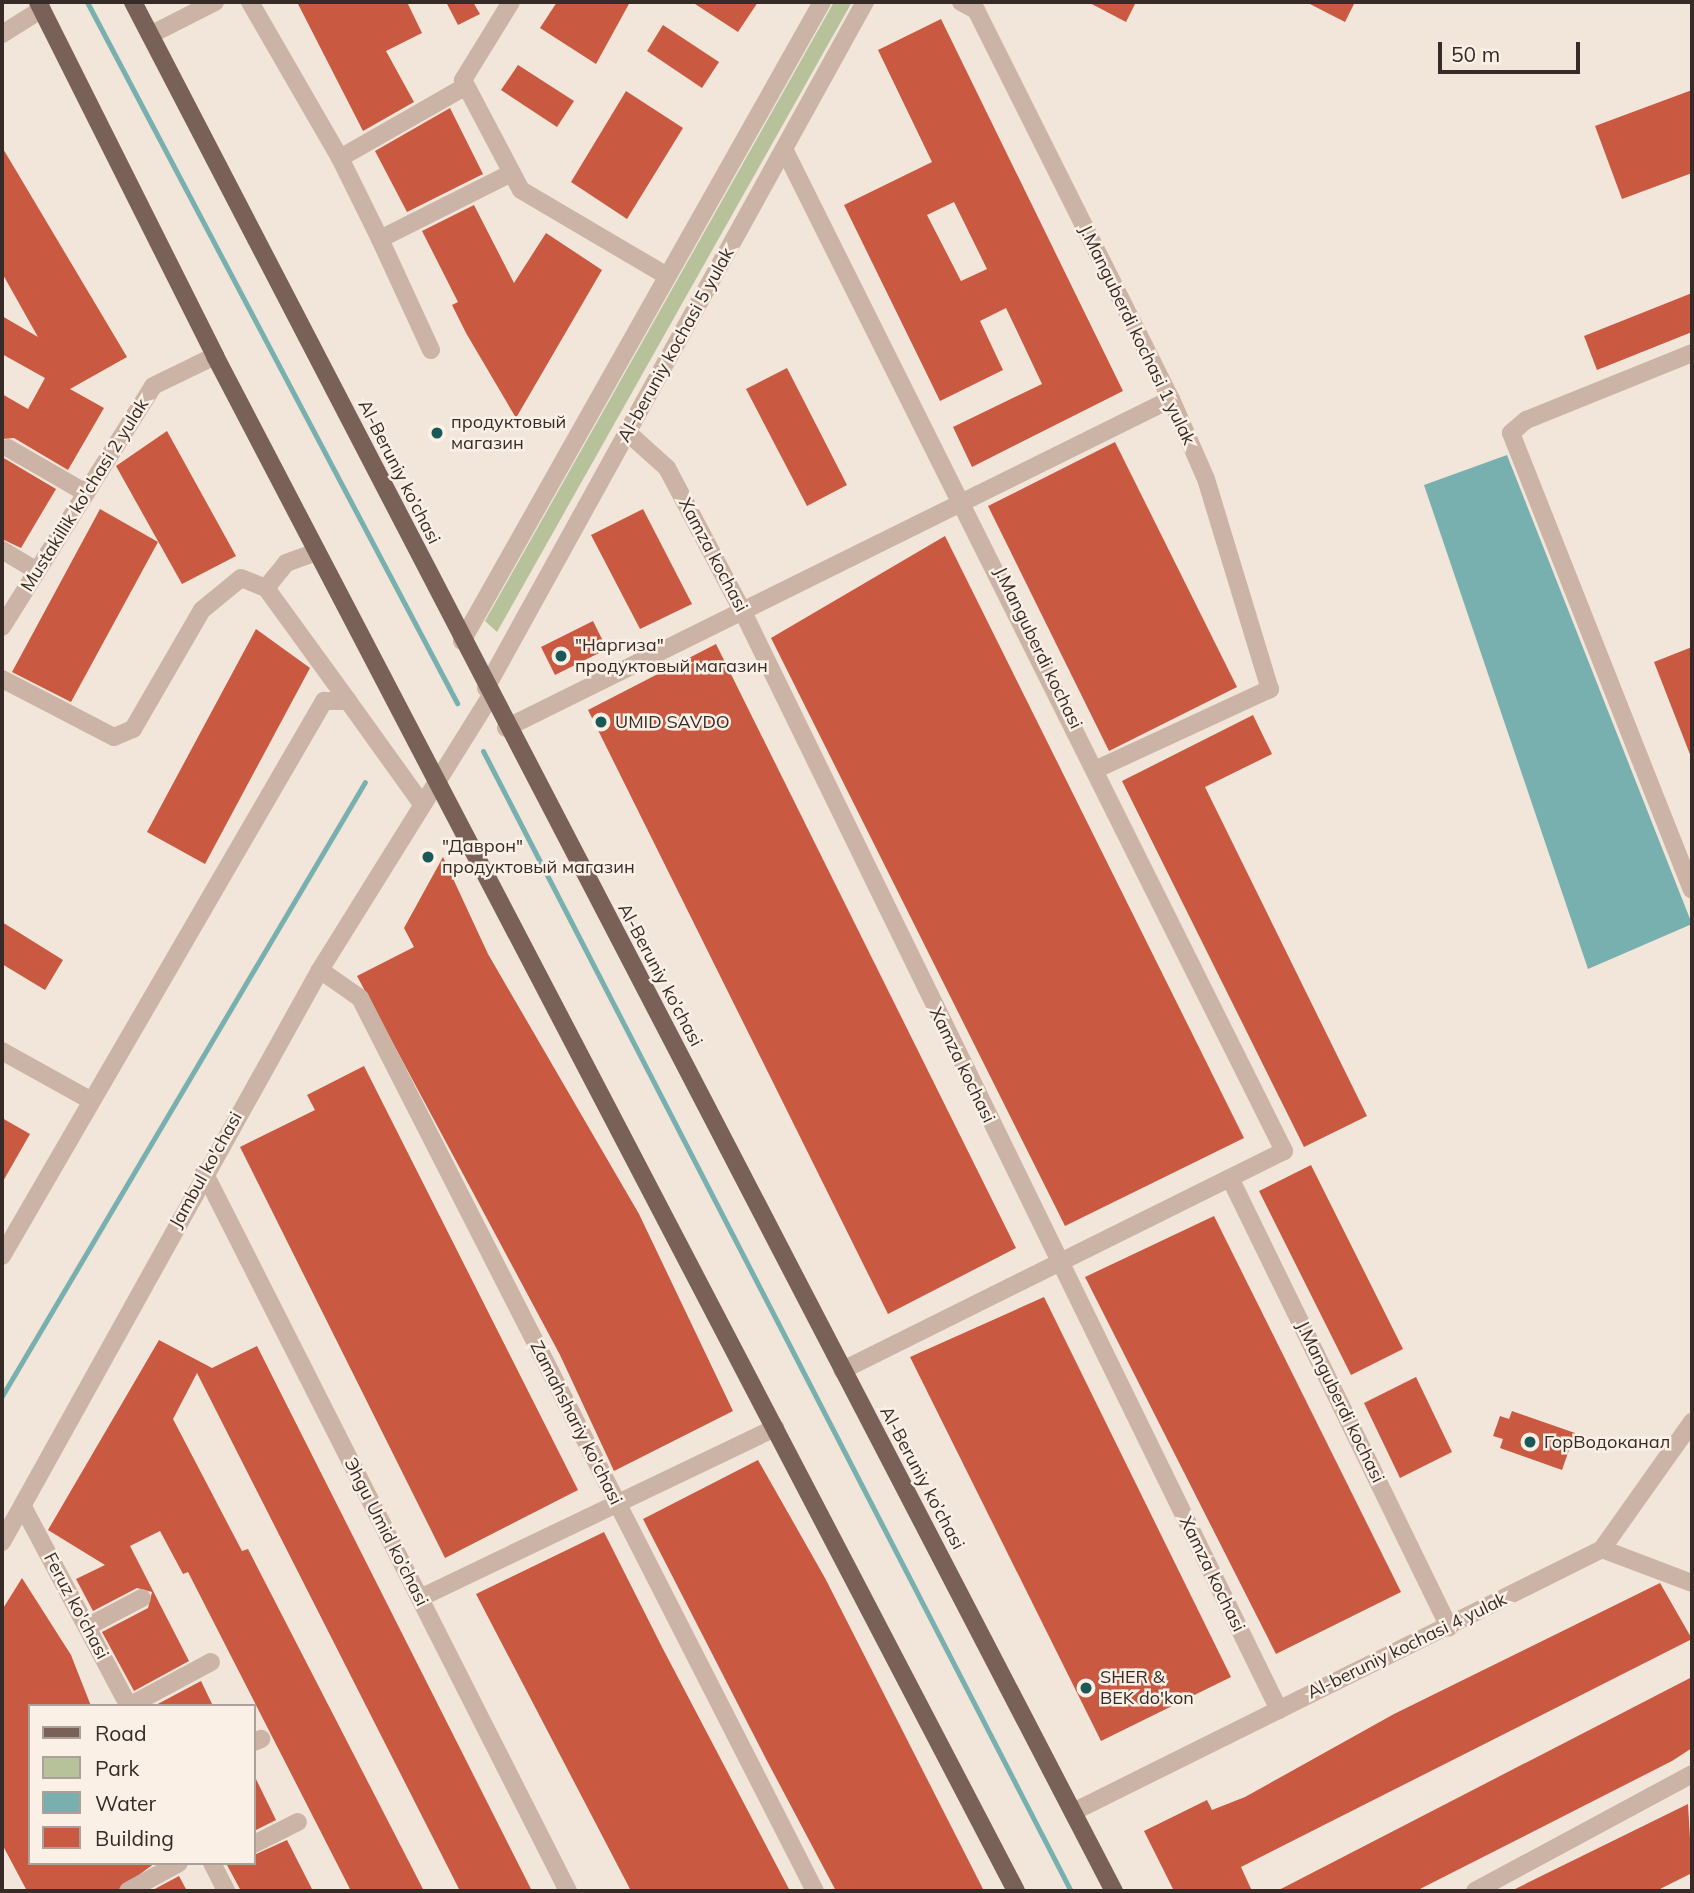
<!DOCTYPE html>
<meta charset="utf-8">
<style>
body{margin:0}
#map{position:relative;width:1694px;height:1893px;overflow:hidden;background:#f2e5da;font-family:Mulish,sans-serif}
div>[style]{position:absolute}
.green>*{inset:0;background:#b7c29a}
.water>*{inset:0;background:#78b0af}
.stream>*{height:5px;margin:-2.5px;padding:0 2.5px;transform-origin:2.5px;border-radius:2.5px;background:#78b0af}
.building>*{inset:0;background:#ca5941}
.minor>*{height:18px;margin:-9px;padding:0 9px;transform-origin:9px;border-radius:9px;background:#cbb4a6}
.major>*{height:18px;margin:-9px;padding:0 9px;transform-origin:9px;border-radius:9px;background:#796157}
.dots>*{width:19px;height:19px;translate:-50% -50%;box-sizing:border-box;border:4px solid #faf0e6;border-radius:50%}
span{translate:-50% -50%;white-space:nowrap;text-align:center;line-height:1.15;-webkit-text-stroke:5px #faf0e6;paint-order:stroke}
.street-label{font-size:18px;color:#362b27}
.poi-label{font-size:18px;color:#362b27}
.left{translate:0 -50%;text-align:left}
.frame{position:absolute;inset:0;border:4px solid #362b27;pointer-events:none}
.legend{position:absolute;left:28px;top:1704px;width:228px;height:161px;box-sizing:border-box;background:#faf0e6;border:2px solid #aca19a;margin:0;padding:9px 12px;list-style:none;font-size:21px;color:#362b27}
.legend li{display:flex;align-items:center;gap:14px;height:35px}
.legend b{width:35px;border:2px solid #aca19a}
.scale{position:absolute;left:1438px;top:42px;width:142px;height:32px;box-sizing:border-box;border:4px solid #362b27;border-top:0;padding-left:9px;font-size:21px;line-height:24px;white-space:nowrap;color:#362b27;-webkit-text-stroke:5px #faf0e6;paint-order:stroke}
</style>
<div id="map">
<div class="green">
<i style="clip-path:polygon(834px 2px,852px 2px,497px 632px,485px 621px)"></i>
</div>
<div class="water">
<i style="clip-path:polygon(1507px 455px,1692px 924px,1588px 969px,1424px 485px)"></i>
</div>
<div class="stream">
<i style="left:87px;top:2px;width:793px;rotate:62.17deg"></i>
<i style="left:483px;top:751px;width:1283px;rotate:62.72deg"></i>
<i style="left:2px;top:1396px;width:713px;rotate:-59.41deg"></i>
</div>
<div class="building">
<i style="clip-path:polygon(297px 2px,407px 2px,422px 33px,386px 51px,414px 102px,363px 131px)"></i>
<i style="clip-path:polygon(446px 2px,473px 2px,480px 14px,458px 25px)"></i>
<i style="clip-path:polygon(557px 2px,630px 2px,596px 64px,540px 28px)"></i>
<i style="clip-path:polygon(692px 2px,758px 2px,738px 32px)"></i>
<i style="clip-path:polygon(1088px 2px,1136px 2px,1126px 22px)"></i>
<i style="clip-path:polygon(1306px 2px,1355px 2px,1345px 22px)"></i>
<i style="clip-path:polygon(evenodd,941px 19px,1123px 391px,972px 467px,953px 427px,1042px 384px,1006px 308px,980px 321px,1003px 370px,940px 401px,844px 205px,932px 162px,878px 50px,941px 19px,954px 202px,987px 269px,961px 281px,927px 215px,954px 202px)"></i>
<i style="clip-path:polygon(663px 25px,719px 62px,702px 88px,647px 51px)"></i>
<i style="clip-path:polygon(518px 65px,574px 101px,557px 127px,501px 90px)"></i>
<i style="clip-path:polygon(1692px 90px,1692px 173px,1622px 199px,1595px 126px)"></i>
<i style="clip-path:polygon(626px 91px,683px 128px,627px 219px,571px 182px)"></i>
<i style="clip-path:polygon(450px 108px,483px 174px,407px 212px,375px 151px)"></i>
<i style="clip-path:polygon(2px 147px,127px 357px,70px 389px,104px 408px,68px 470px,14px 438px,2px 439px,2px 394px,28px 409px,45px 378px,2px 354px,2px 316px,38px 337px,2px 273px)"></i>
<i style="clip-path:polygon(474px 205px,514px 283px,546px 233px,602px 270px,516px 418px,466px 333px,452px 305px,458px 302px,422px 231px)"></i>
<i style="clip-path:polygon(1692px 293px,1692px 332px,1597px 370px,1584px 336px)"></i>
<i style="clip-path:polygon(787px 368px,847px 485px,807px 506px,746px 389px)"></i>
<i style="clip-path:polygon(167px 431px,236px 556px,182px 584px,116px 466px)"></i>
<i style="clip-path:polygon(1115px 442px,1237px 687px,1109px 751px,988px 506px)"></i>
<i style="clip-path:polygon(2px 457px,56px 489px,21px 548px,2px 539px)"></i>
<i style="clip-path:polygon(100px 509px,158px 542px,71px 702px,12px 672px)"></i>
<i style="clip-path:polygon(643px 509px,692px 604px,640px 629px,591px 535px)"></i>
<i style="clip-path:polygon(945px 536px,1244px 1138px,1065px 1226px,771px 638px)"></i>
<i style="clip-path:polygon(593px 621px,607px 649px,555px 675px,541px 647px)"></i>
<i style="clip-path:polygon(256px 629px,310px 668px,205px 864px,147px 832px)"></i>
<i style="clip-path:polygon(716px 644px,1016px 1248px,888px 1314px,588px 710px)"></i>
<i style="clip-path:polygon(1692px 647px,1692px 757px,1691px 757px,1654px 662px)"></i>
<i style="clip-path:polygon(1253px 715px,1272px 754px,1205px 787px,1367px 1116px,1304px 1147px,1122px 781px)"></i>
<i style="clip-path:polygon(443px 857px,488px 954px,639px 1214px,733px 1411px,614px 1471px,560px 1355px,357px 976px,414px 947px,404px 928px)"></i>
<i style="clip-path:polygon(2px 922px,63px 960px,45px 990px,2px 964px)"></i>
<i style="clip-path:polygon(364px 1066px,578px 1490px,445px 1558px,240px 1147px,315px 1110px,307px 1095px)"></i>
<i style="clip-path:polygon(2px 1118px,30px 1134px,2px 1183px)"></i>
<i style="clip-path:polygon(1311px 1165px,1403px 1349px,1351px 1375px,1259px 1191px)"></i>
<i style="clip-path:polygon(1214px 1216px,1401px 1592px,1276px 1654px,1085px 1277px)"></i>
<i style="clip-path:polygon(1044px 1297px,1231px 1677px,1101px 1741px,910px 1357px)"></i>
<i style="clip-path:polygon(159px 1340px,212px 1368px,257px 1346px,532px 1891px,460px 1891px,197px 1373px,173px 1419px,242px 1551px,248px 1549px,424px 1891px,351px 1891px,188px 1572px,183px 1574px,160px 1531px,130px 1546px,189px 1661px,134px 1691px,102px 1632px,148px 1608px,152px 1592px,137px 1588px,93px 1611px,76px 1579px,105px 1565px,48px 1530px)"></i>
<i style="clip-path:polygon(1416px 1377px,1452px 1452px,1400px 1478px,1364px 1403px)"></i>
<i style="clip-path:polygon(1512px 1411px,1575px 1433px,1562px 1470px,1500px 1448px,1503px 1439px,1493px 1436px,1500px 1416px,1509px 1419px)"></i>
<i style="clip-path:polygon(758px 1460px,825px 1578px,984px 1891px,836px 1891px,765px 1757px,643px 1519px)"></i>
<i style="clip-path:polygon(604px 1532px,663px 1649px,790px 1891px,631px 1891px,476px 1594px)"></i>
<i style="clip-path:polygon(22px 1578px,71px 1655px,91px 1706px,30px 1706px,30px 1863px,155px 1863px,117px 1891px,27px 1891px,2px 1844px,2px 1610px)"></i>
<i style="clip-path:polygon(1660px 1583px,1692px 1639px,1241px 1867px,1252px 1891px,1174px 1891px,1144px 1831px,1207px 1800px,1212px 1810px,1245px 1797px,1394px 1714px)"></i>
<i style="clip-path:polygon(1692px 1677px,1692px 1748px,1672px 1761px,1416px 1891px,1277px 1891px)"></i>
<i style="clip-path:polygon(201px 1681px,213px 1706px,154px 1706px)"></i>
<i style="clip-path:polygon(254px 1775px,276px 1820px,254px 1831px)"></i>
<i style="clip-path:polygon(1688px 1804px,1692px 1873px,1656px 1891px,1511px 1891px)"></i>
<i style="clip-path:polygon(287px 1840px,313px 1891px,241px 1891px,226px 1863px,254px 1863px,254px 1855px)"></i>
<i style="clip-path:polygon(179px 1876px,187px 1891px,151px 1891px)"></i>
</div>
<div class="minor">
<i style="left:250px;top:2px;width:180px;rotate:60deg"></i>
<i style="left:511px;top:2px;width:92px;rotate:121.6deg"></i>
<i style="left:463px;top:80px;width:124px;rotate:62.2deg"></i>
<i style="left:521px;top:190px;width:169px;rotate:30.5deg"></i>
<i style="left:961px;top:2px;width:17px;rotate:28deg"></i>
<i style="left:976px;top:10px;width:435px;rotate:63.4deg"></i>
<i style="left:1171px;top:399px;width:87px;rotate:66.4deg"></i>
<i style="left:1206px;top:479px;width:220px;rotate:73.1deg"></i>
<i style="left:1270px;top:689px;width:191px;rotate:155.2deg"></i>
<i style="left:2px;top:34px;width:47px;rotate:-32deg"></i>
<i style="left:150px;top:35px;width:73px;rotate:-26.9deg"></i>
<i style="left:784px;top:149px;width:1120px;rotate:63.48deg"></i>
<i style="left:1284px;top:1151px;width:493px;rotate:153.6deg"></i>
<i style="left:380px;top:239px;width:90px;rotate:-116.3deg"></i>
<i style="left:340px;top:158px;width:145px;rotate:-29.7deg"></i>
<i style="left:431px;top:350px;width:122px;rotate:-114.7deg"></i>
<i style="left:380px;top:239px;width:147px;rotate:-26.7deg"></i>
<i style="left:1692px;top:353px;width:179px;rotate:158deg"></i>
<i style="left:1526px;top:420px;width:20px;rotate:139deg"></i>
<i style="left:1511px;top:433px;width:491px;rotate:68.4deg"></i>
<i style="left:627px;top:432px;width:54px;rotate:42deg"></i>
<i style="left:667px;top:468px;width:163px;rotate:62.2deg"></i>
<i style="left:743px;top:612px;width:1222px;rotate:63.98deg"></i>
<i style="left:8px;top:448px;width:90px;rotate:30deg"></i>
<i style="left:2px;top:550px;width:41px;rotate:31deg"></i>
<i style="left:266px;top:588px;width:32px;rotate:-51deg"></i>
<i style="left:286px;top:563px;width:33px;rotate:-20deg"></i>
<i style="left:2px;top:627px;width:284px;rotate:-57.9deg"></i>
<i style="left:153px;top:386px;width:69px;rotate:-25.8deg"></i>
<i style="left:462px;top:641px;width:733px;rotate:-60.6deg"></i>
<i style="left:2px;top:679px;width:126px;rotate:27.4deg"></i>
<i style="left:114px;top:737px;width:21px;rotate:-23deg"></i>
<i style="left:133px;top:729px;width:138px;rotate:-59.9deg"></i>
<i style="left:202px;top:610px;width:50px;rotate:-39.4deg"></i>
<i style="left:241px;top:578px;width:27px;rotate:22deg"></i>
<i style="left:266px;top:588px;width:140px;rotate:54deg"></i>
<i style="left:486px;top:688px;width:784px;rotate:-61.08deg"></i>
<i style="left:506px;top:728px;width:742px;rotate:-26.32deg"></i>
<i style="left:320px;top:970px;width:49px;rotate:35deg"></i>
<i style="left:360px;top:998px;width:1002px;rotate:63deg"></i>
<i style="left:2px;top:1051px;width:101px;rotate:29.1deg"></i>
<i style="left:204px;top:1172px;width:806px;rotate:63.15deg"></i>
<i style="left:1230px;top:1178px;width:500px;rotate:64deg"></i>
<i style="left:2px;top:1256px;width:642px;rotate:-59.88deg"></i>
<i style="left:324px;top:701px;width:24px"></i>
<i style="left:348px;top:701px;width:127px;rotate:54.3deg"></i>
<i style="left:23px;top:1507px;width:225px;rotate:62deg"></i>
<i style="left:2px;top:1542px;width:654px;rotate:-60.93deg"></i>
<i style="left:320px;top:970px;width:322px;rotate:-58.1deg"></i>
<i style="left:1602px;top:1549px;width:96px;rotate:20.7deg"></i>
<i style="left:420px;top:1598px;width:394px;rotate:-25.6deg"></i>
<i style="left:87px;top:1627px;width:62px;rotate:-27.8deg"></i>
<i style="left:129px;top:1706px;width:93px;rotate:-28.2deg"></i>
<i style="left:254px;top:1742px;width:8px;rotate:-23deg"></i>
<i style="left:1073px;top:1812px;width:591px;rotate:-26.43deg"></i>
<i style="left:1602px;top:1549px;width:156px;rotate:-54.7deg"></i>
<i style="left:254px;top:1844px;width:49px;rotate:-26.6deg"></i>
<i style="left:212px;top:1863px;width:31px;rotate:63deg"></i>
<i style="left:128px;top:1891px;width:58px;rotate:-28.8deg"></i>
<i style="left:1475px;top:1891px;width:247px;rotate:-28.3deg"></i>
</div>
<div class="major">
<i style="left:38px;top:2px;width:396px;rotate:63.4deg"></i>
<i style="left:215px;top:356px;width:1731px;rotate:62.44deg"></i>
<i style="left:133px;top:2px;width:2129px;rotate:62.56deg"></i>
</div>
<div class="dots">
<i style="left:437px;top:433px;background:#1b5959"></i>
<i style="left:561px;top:656px;background:#1b5959"></i>
<i style="left:601px;top:722px;background:#1b5959"></i>
<i style="left:428px;top:857px;background:#1b5959"></i>
<i style="left:1530px;top:1442px;background:#1b5959"></i>
<i style="left:1086px;top:1688px;background:#1b5959"></i>
</div>
<div class="street-label">
<span style="left:1137px;top:335px;rotate:64deg">J.Manguberdi kochasi 1 yulak</span>
<span style="left:676px;top:345px;rotate:-61deg">Al-beruniy kochasi 5 yulak</span>
<span style="left:399px;top:472px;rotate:63deg">Al-Beruniy ko’chasi</span>
<span style="left:85px;top:495px;rotate:-58deg">Mustakillik ko'chasi 2 yulak</span>
<span style="left:713px;top:555px;rotate:62deg">Xamza kochasi</span>
<span style="left:1038px;top:648px;rotate:64deg">J.Manguberdi kochasi</span>
<span style="left:660px;top:975px;rotate:62deg">Al-Beruniy ko’chasi</span>
<span style="left:962px;top:1065px;rotate:64deg">Xamza kochasi</span>
<span style="left:206px;top:1170px;rotate:-61deg">Jambul ko'chasi</span>
<span style="left:1340px;top:1402px;rotate:64deg">J.Manguberdi kochasi</span>
<span style="left:576px;top:1423px;rotate:63deg">Zamahshariy ko'chasi</span>
<span style="left:922px;top:1478px;rotate:62deg">Al-Beruniy ko’chasi</span>
<span style="left:386px;top:1532px;rotate:63deg">Эhgu Umid ko’chasi</span>
<span style="left:1212px;top:1574px;rotate:64deg">Xamza kochasi</span>
<span style="left:76px;top:1606px;rotate:62deg">Feruz ko'chasi</span>
<span style="left:1407px;top:1646px;rotate:-26deg">Al-beruniy kochasi 4 yulak</span>
</div>
<div class="poi-label">
<span class="left" style="left:451px;top:433px">продуктовый<br>магазин</span>
<span class="left" style="left:575px;top:656px">"Наргиза"<br>продуктовый магазин</span>
<span class="left" style="left:615px;top:722px">UMID SAVDO</span>
<span class="left" style="left:442px;top:857px">"Даврон"<br>продуктовый магазин</span>
<span class="left" style="left:1544px;top:1442px">ГорВодоканал</span>
<span class="left" style="left:1100px;top:1688px">SHER &amp;<br>BEK do'kon</span>
</div>
<div class="frame"></div>
<ul class="legend">
<li><b style="height:9px;background:#796157"></b>Road</li>
<li><b style="height:19px;background:#b7c29a"></b>Park</li>
<li><b style="height:19px;background:#78b0af"></b>Water</li>
<li><b style="height:19px;background:#ca5941"></b>Building</li>
</ul>
<div class="scale">50 m</div>
</div>
